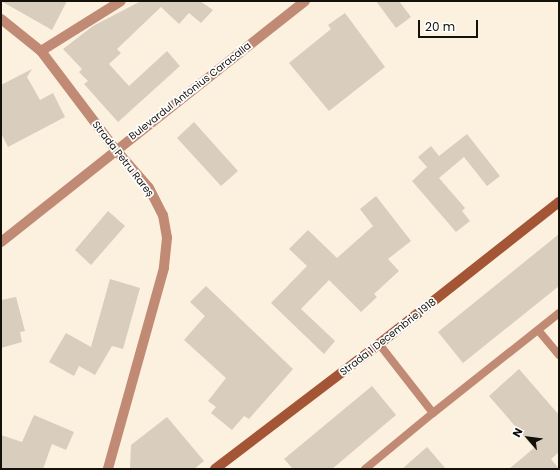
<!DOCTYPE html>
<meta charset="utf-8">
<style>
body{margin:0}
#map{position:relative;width:560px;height:470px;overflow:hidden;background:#fcf0df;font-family:Poppins,sans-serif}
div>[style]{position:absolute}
.building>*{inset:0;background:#d9cdbd}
.lane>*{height:8px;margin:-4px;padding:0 4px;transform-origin:4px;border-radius:4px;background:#c08a74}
.street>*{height:10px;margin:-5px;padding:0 5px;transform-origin:5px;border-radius:5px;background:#c08a74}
.secondary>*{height:10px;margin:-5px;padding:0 5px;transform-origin:5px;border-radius:5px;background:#a35535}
span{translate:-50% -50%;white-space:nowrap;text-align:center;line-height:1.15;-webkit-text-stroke:3.5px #fff;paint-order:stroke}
.street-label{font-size:10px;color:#14100a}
.frame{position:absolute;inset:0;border:2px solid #14100a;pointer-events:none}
.north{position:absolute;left:508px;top:418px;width:40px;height:40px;-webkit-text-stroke:3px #fff;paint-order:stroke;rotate:298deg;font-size:11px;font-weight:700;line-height:16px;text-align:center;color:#14100a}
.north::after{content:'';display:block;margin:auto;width:14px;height:18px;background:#14100a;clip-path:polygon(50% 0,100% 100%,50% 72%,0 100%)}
.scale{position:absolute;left:418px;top:20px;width:60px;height:18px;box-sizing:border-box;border:2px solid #14100a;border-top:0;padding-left:5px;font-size:12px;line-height:14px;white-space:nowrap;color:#14100a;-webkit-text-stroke:3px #fff;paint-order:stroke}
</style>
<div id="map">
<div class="building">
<i style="clip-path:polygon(1px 1px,67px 1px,52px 30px)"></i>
<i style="clip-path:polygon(141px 1px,200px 1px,213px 10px,201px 23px,189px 13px,179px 24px,161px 7px,117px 49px,121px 53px,109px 64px,129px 86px,167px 51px,180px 66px,118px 122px,84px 84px,88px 81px,79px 72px,82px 69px,63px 49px,93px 26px)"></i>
<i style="clip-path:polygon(376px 1px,399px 1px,411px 17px,396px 28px)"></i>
<i style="clip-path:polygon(345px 13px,385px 67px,329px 111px,289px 63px,331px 29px,328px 25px)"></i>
<i style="clip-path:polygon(32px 69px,27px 77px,40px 100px,53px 93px,65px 117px,8px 147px,1px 133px,1px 85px)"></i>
<i style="clip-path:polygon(194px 122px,238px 171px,221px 186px,177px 138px)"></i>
<i style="clip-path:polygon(467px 134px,500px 176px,487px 186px,464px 157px,439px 178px,465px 208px,462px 211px,470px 221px,456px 232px,412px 181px,427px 167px,418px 157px,431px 146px,439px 156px)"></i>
<i style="clip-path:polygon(376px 196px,411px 241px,388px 259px,399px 271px,374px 294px,377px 297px,361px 312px,329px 280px,301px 309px,335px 341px,324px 354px,271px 303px,307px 266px,289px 249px,308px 230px,337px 258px,373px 226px,360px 209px)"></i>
<i style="clip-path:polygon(108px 211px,125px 226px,91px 265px,75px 250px)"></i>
<i style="clip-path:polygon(559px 234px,559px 286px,463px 363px,438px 332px)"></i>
<i style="clip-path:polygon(110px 279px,140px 288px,123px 349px,112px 346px,95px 375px,79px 366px,74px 376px,49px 362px,66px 333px,91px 347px)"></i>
<i style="clip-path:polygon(206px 286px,293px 369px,249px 419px,244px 416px,232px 430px,211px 413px,216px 407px,208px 401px,226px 378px,184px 340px,205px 316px,190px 302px)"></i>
<i style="clip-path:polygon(16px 297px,25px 331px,20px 332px,22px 342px,1px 348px,1px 300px)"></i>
<i style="clip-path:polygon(519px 369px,559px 415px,559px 452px,551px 459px,559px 469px,509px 469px,534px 448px,489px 396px)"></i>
<i style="clip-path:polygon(372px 386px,396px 415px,332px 469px,293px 469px,284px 459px)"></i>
<i style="clip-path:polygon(34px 415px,74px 432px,66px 450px,52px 444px,43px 469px,1px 469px,1px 435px,22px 442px)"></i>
<i style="clip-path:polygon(167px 417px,204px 461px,194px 469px,130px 469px,131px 445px)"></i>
<i style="clip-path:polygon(427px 447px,446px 469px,402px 469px)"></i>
</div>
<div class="lane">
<i style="left:538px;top:330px;width:33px;rotate:50deg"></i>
<i style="left:433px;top:413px;width:161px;rotate:-38.4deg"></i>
<i style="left:365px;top:469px;width:88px;rotate:-39.5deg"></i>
<i style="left:433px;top:413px;width:88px;rotate:-128deg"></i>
</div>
<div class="street">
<i style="left:1px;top:19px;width:51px;rotate:38.7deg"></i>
<i style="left:41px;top:51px;width:124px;rotate:52.9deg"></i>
<i style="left:116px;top:150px;width:50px;rotate:49deg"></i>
<i style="left:149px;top:188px;width:30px;rotate:63deg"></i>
<i style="left:163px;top:215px;width:23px;rotate:80deg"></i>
<i style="left:167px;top:238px;width:30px;rotate:96deg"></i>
<i style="left:164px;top:268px;width:209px;rotate:105.6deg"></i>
<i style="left:41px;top:51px;width:94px;rotate:-32deg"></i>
<i style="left:1px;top:242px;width:388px;rotate:-38.4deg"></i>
</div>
<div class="secondary">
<i style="left:215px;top:469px;width:206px;rotate:-37.3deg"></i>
<i style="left:379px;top:344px;width:229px;rotate:-38.3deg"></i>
</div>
<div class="street-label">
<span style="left:190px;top:91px;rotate:-38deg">Bulevardul Antonius Caracalla</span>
<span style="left:123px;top:159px;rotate:52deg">Strada Petru Rareș</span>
<span style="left:388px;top:337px;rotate:-38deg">Strada 1 Decembrie 1918</span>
</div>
<div class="frame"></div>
<div class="north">N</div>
<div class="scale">20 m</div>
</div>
